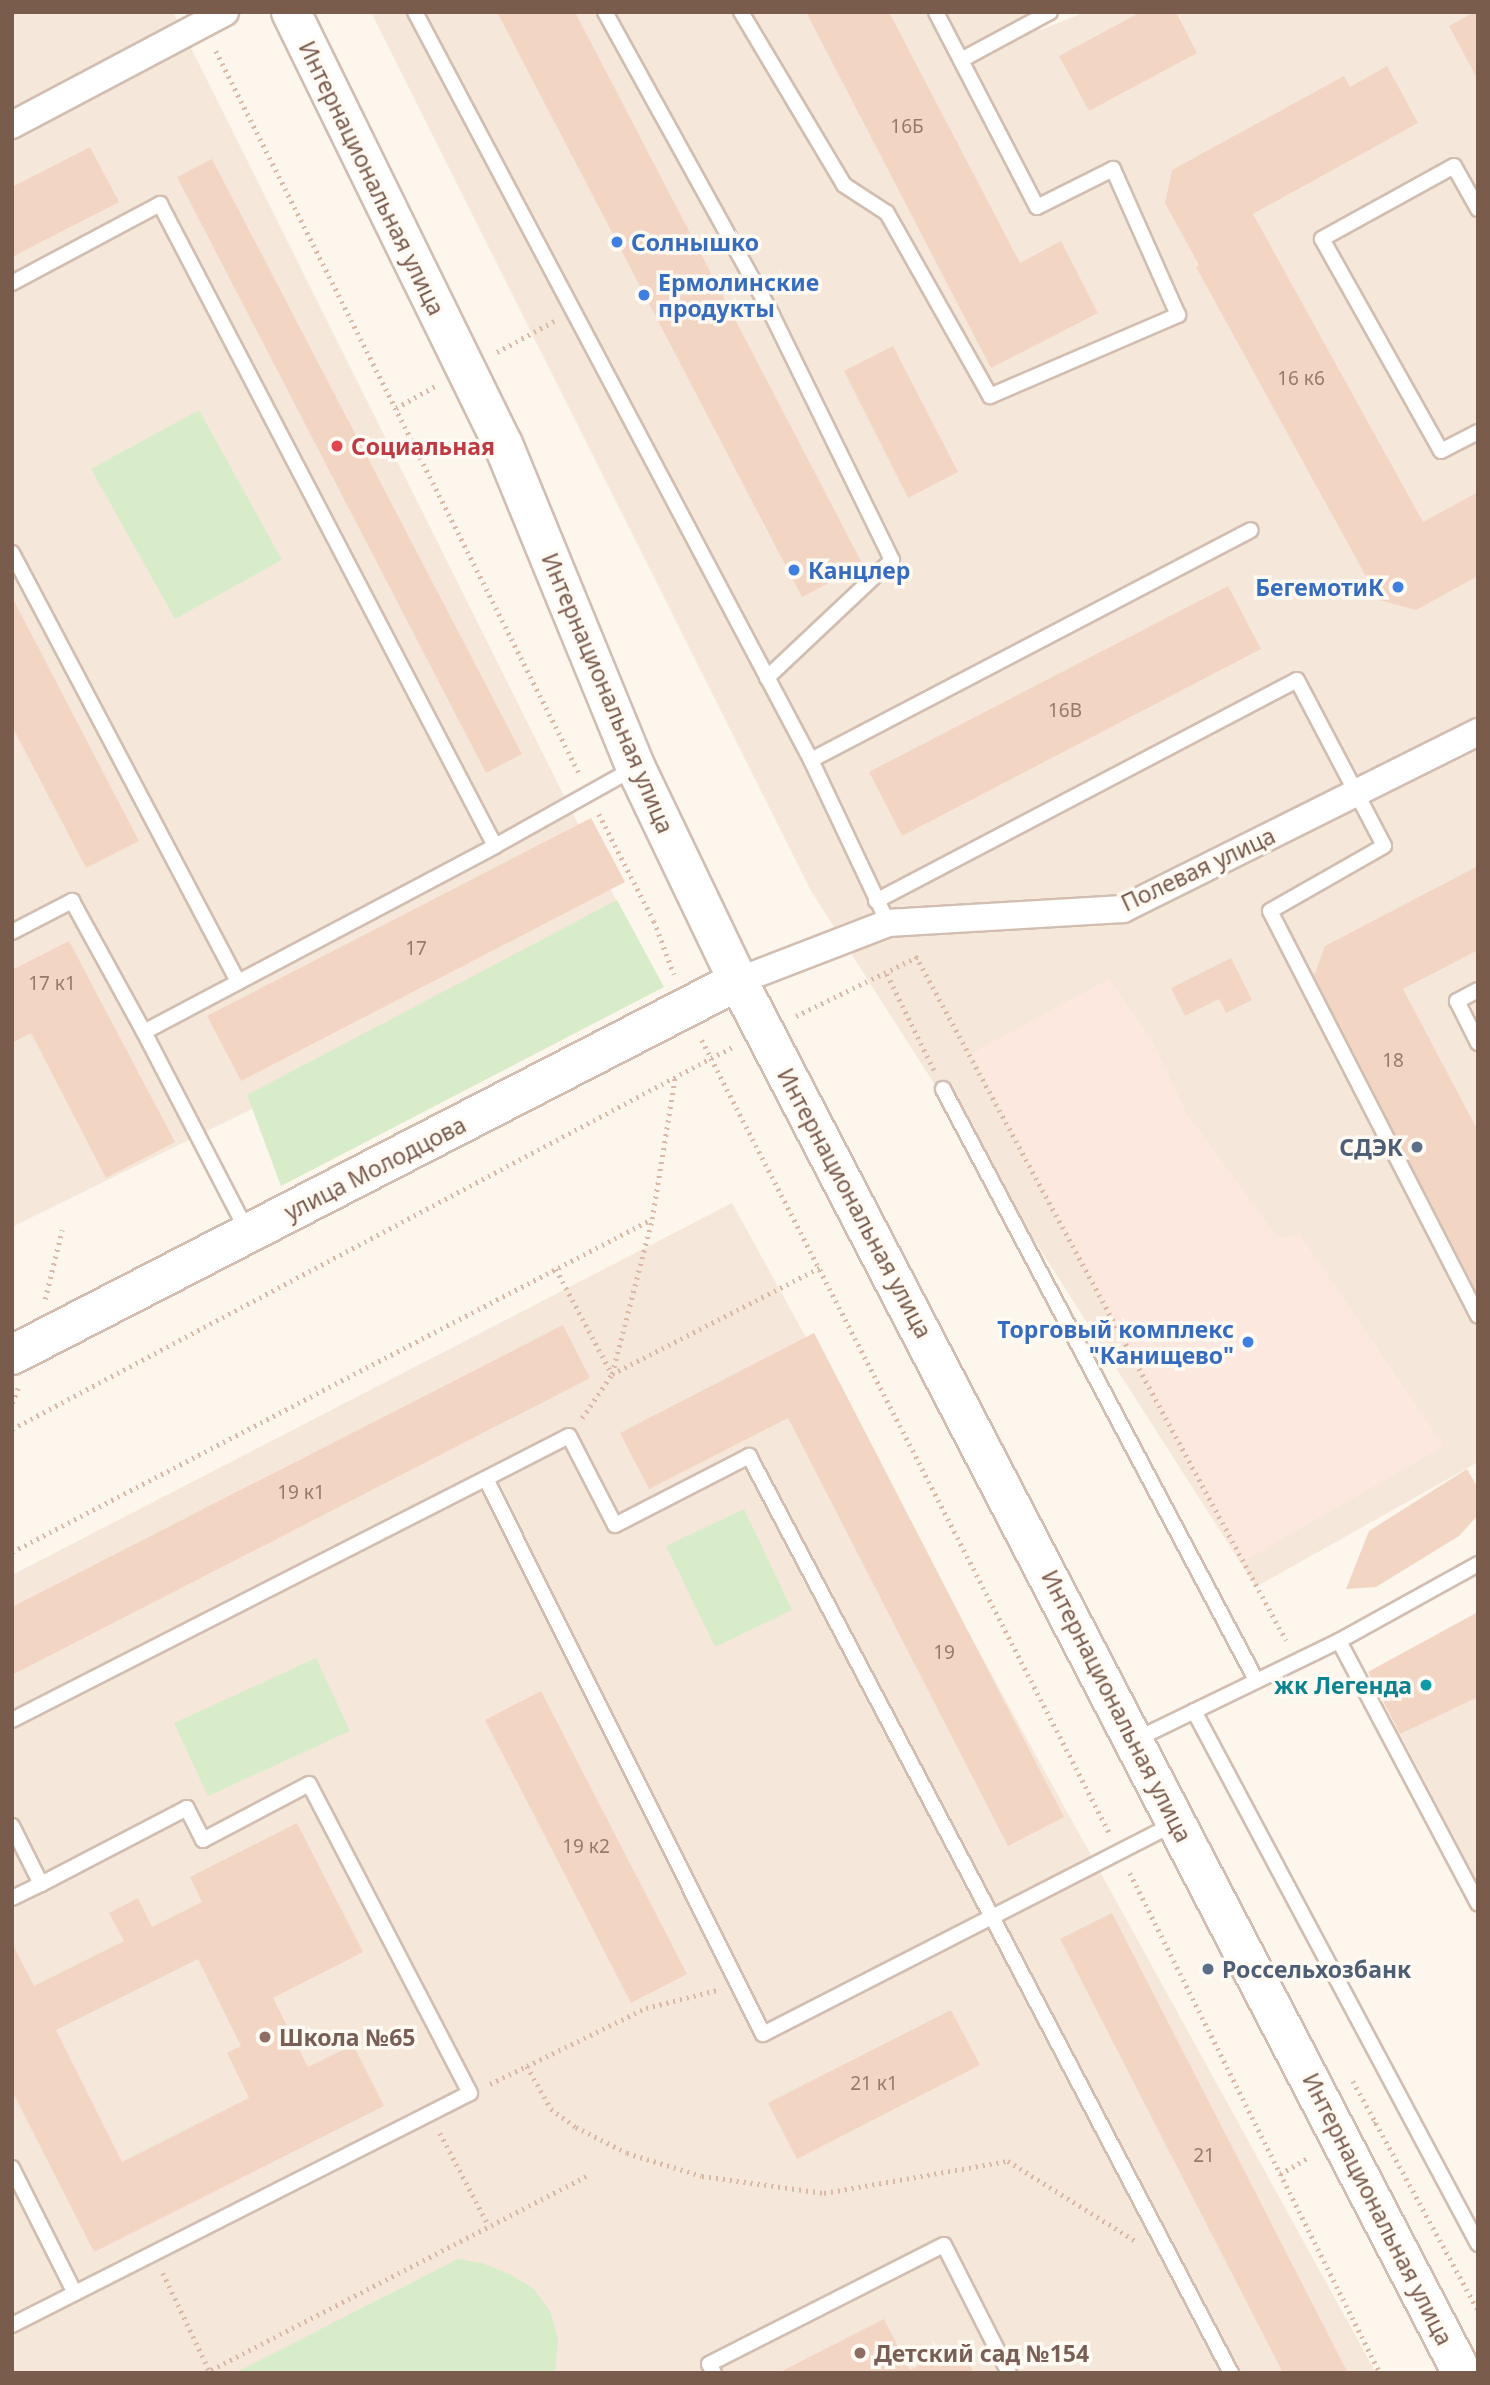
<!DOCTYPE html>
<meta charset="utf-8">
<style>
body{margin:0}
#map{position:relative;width:1490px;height:2385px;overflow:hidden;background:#fdf6ec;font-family:"Noto Sans",sans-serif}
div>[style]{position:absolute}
.residential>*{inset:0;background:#f5e8da}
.commercial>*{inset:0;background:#fde8e0}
.green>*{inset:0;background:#d8ecc9}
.building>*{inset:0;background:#f3d5c3}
.path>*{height:4.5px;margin-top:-2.25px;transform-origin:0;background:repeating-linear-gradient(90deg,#d9b8a5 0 2px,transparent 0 7px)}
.roads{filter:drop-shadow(2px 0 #d1beb0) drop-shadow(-2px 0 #d1beb0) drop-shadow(0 2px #d1beb0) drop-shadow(0 -2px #d1beb0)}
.lane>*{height:14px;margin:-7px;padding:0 7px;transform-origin:7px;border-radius:7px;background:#fff}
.street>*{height:26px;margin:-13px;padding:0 13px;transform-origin:13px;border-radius:13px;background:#fff}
.secondary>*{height:38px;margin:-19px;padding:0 19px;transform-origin:19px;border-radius:19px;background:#fff}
.dots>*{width:19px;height:19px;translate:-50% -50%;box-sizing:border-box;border:4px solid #fffaf3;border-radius:50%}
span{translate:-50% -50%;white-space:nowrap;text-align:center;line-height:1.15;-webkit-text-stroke:7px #fffaf3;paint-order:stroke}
.number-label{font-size:19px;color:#987a6a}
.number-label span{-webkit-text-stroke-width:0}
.street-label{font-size:23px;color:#7a5c4d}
.shop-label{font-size:23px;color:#366cbe;font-weight:700}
.left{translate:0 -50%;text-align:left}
.right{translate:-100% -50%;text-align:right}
.health-label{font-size:23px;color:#be3a42;font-weight:700}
.service-label{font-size:23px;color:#4e5e75;font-weight:700}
.culture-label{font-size:23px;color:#0d838f;font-weight:700}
.education-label{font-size:23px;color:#785e54;font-weight:700}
.frame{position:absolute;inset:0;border:14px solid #7a5c4d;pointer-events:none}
</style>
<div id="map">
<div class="residential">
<i style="clip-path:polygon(12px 12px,173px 12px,628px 924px,12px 1227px)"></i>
<i style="clip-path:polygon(371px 12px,1030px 12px,1041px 30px,1085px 12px,1478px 12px,1478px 1462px,1256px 1587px,811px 891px)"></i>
<i style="clip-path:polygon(732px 1203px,1376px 2373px,12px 2373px,12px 1575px)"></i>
<i style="clip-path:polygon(1478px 1612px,1478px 1884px,1368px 1672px)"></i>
</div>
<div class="commercial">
<i style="clip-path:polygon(1109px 979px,1151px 1039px,1187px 1114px,1278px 1238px,1300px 1235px,1444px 1446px,1240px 1563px,971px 1054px)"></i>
</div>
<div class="green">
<i style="clip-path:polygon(199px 410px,282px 560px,175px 619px,91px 469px)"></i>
<i style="clip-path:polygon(617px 900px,664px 987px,281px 1186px,247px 1095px)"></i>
<i style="clip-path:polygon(744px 1509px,792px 1610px,715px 1647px,666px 1546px)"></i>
<i style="clip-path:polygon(316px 1658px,350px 1731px,208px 1796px,174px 1723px)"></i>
<i style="clip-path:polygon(458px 2259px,482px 2263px,511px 2275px,534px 2289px,550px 2311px,558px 2338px,555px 2373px,235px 2373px)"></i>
</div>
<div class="building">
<i style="clip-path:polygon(497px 12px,575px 12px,863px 565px,802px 597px)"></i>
<i style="clip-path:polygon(806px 12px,889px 12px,1020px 263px,1061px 241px,1098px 313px,991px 368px)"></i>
<i style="clip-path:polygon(1141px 12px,1176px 12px,1197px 53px,1089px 111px,1059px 56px)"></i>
<i style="clip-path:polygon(1474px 12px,1478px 12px,1478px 80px,1449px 26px)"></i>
<i style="clip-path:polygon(1387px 66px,1418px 123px,1253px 214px,1423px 522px,1478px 492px,1478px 576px,1416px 610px,1379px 600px,1196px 267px,1199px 265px,1165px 203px,1172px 170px,1344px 76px,1350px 87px)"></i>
<i style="clip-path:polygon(90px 147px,119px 202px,12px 257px,12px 187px)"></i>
<i style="clip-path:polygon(212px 159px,522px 754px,486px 773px,177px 177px)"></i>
<i style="clip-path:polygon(893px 346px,958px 472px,908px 498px,844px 371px)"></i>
<i style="clip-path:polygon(1228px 586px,1261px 649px,902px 836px,869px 772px)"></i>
<i style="clip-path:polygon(12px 597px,139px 841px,86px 868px,12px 726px)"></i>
<i style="clip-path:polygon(591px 818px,625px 882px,241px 1081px,207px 1016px)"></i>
<i style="clip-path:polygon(1478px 866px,1478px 950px,1403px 989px,1478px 1131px,1478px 1294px,1314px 976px,1325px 946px)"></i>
<i style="clip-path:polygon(69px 941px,175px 1142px,106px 1178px,31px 1033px,12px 1043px,12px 970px)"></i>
<i style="clip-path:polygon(1231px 958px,1252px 1000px,1226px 1013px,1219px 999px,1185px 1016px,1171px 988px)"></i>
<i style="clip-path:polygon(563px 1325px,590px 1378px,12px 1675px,12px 1607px)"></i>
<i style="clip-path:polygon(814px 1333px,1064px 1817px,1008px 1846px,788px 1418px,649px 1489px,620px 1433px)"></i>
<i style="clip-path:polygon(1467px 1469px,1478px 1488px,1478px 1515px,1459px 1536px,1376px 1587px,1346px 1589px,1369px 1531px)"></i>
<i style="clip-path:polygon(1478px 1612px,1478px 1697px,1400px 1734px,1368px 1672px)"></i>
<i style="clip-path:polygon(541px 1691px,687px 1974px,631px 2003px,485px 1720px)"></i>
<i style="clip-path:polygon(evenodd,297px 1823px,363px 1952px,273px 1998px,308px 2067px,353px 2045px,384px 2106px,94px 2252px,12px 2091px,12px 1943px,34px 1986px,124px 1941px,109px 1913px,138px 1898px,152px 1927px,202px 1902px,190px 1877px,297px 1823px,198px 1959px,241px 2046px,227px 2053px,249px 2098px,122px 2162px,56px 2030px,198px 1959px)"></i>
<i style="clip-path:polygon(1112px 1913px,1348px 2373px,1283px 2373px,1060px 1939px)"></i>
<i style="clip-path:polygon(951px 2010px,980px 2065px,797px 2159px,768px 2103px)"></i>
<i style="clip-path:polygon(884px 2319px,910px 2370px,960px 2344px,974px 2373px,778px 2373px)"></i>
</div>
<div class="path">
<i style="left:216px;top:51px;width:810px;rotate:63.31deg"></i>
<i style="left:497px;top:352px;width:65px;rotate:-28.5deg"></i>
<i style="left:396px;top:408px;width:47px;rotate:-29.3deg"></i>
<i style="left:599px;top:814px;width:120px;rotate:62.8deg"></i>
<i style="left:654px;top:921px;width:57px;rotate:69.3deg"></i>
<i style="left:916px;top:956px;width:778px;rotate:61.59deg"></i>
<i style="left:887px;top:974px;width:107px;rotate:63.9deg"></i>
<i style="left:796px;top:1016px;width:135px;rotate:-26deg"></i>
<i style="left:702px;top:1040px;width:20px;rotate:63deg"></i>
<i style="left:711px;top:1058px;width:27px;rotate:-27deg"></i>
<i style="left:556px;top:1269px;width:119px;rotate:61.9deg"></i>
<i style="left:612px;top:1374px;width:233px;rotate:-27.1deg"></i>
<i style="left:45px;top:1299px;width:71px;rotate:-76.2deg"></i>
<i style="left:12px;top:1403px;width:16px;rotate:-68deg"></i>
<i style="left:582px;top:1418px;width:53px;rotate:-55.7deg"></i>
<i style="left:612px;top:1374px;width:160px;rotate:-75.5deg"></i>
<i style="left:12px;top:1429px;width:791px;rotate:-27.96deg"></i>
<i style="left:711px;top:1058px;width:873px;rotate:62.79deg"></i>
<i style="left:12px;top:1552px;width:721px;rotate:-27.49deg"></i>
<i style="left:652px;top:1219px;width:144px;rotate:-80.8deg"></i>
<i style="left:1130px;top:1873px;width:559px;rotate:63.43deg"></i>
<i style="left:527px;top:2066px;width:132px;rotate:-26deg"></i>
<i style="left:646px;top:2008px;width:73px;rotate:-14.2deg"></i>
<i style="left:1353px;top:2081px;width:48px;rotate:61.3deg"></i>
<i style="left:1376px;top:2123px;width:6px;rotate:149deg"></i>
<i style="left:490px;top:2084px;width:41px;rotate:-25.9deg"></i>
<i style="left:527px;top:2066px;width:49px;rotate:60.8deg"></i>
<i style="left:551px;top:2109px;width:31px;rotate:36deg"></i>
<i style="left:576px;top:2127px;width:57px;rotate:27deg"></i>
<i style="left:627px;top:2153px;width:78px;rotate:17deg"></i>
<i style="left:702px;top:2176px;width:123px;rotate:7.9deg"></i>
<i style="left:824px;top:2193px;width:187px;rotate:-9.9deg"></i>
<i style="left:1008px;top:2161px;width:149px;rotate:32.1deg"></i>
<i style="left:1376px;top:2123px;width:213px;rotate:61.4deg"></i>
<i style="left:440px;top:2133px;width:105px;rotate:62.2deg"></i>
<i style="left:1280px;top:2174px;width:34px;rotate:-30deg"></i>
<i style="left:163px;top:2273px;width:107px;rotate:64.6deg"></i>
<i style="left:205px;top:2373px;width:429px;rotate:-27.3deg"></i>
</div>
<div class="roads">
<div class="lane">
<i style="left:415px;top:12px;width:846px;rotate:62.1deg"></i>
<i style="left:811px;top:760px;width:180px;rotate:64.7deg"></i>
<i style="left:605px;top:12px;width:346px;rotate:61.1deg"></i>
<i style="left:772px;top:315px;width:273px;rotate:63.9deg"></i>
<i style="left:892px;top:560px;width:172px;rotate:136.7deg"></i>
<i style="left:741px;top:12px;width:201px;rotate:59.2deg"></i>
<i style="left:844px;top:185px;width:51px;rotate:33.1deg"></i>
<i style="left:887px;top:213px;width:210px;rotate:60.6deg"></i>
<i style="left:990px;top:396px;width:205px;rotate:-23.3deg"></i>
<i style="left:1178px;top:315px;width:160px;rotate:-114deg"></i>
<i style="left:1113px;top:169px;width:85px;rotate:153.4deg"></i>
<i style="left:1037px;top:207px;width:220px;rotate:-117.4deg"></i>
<i style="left:961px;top:60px;width:101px;rotate:-28.3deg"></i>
<i style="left:1478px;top:209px;width:49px;rotate:-119.2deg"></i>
<i style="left:1454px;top:166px;width:151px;rotate:151.1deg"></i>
<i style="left:1322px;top:239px;width:243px;rotate:60.7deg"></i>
<i style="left:1441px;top:451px;width:42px;rotate:-27.2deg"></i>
<i style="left:12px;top:283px;width:168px;rotate:-28.1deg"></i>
<i style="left:160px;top:204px;width:724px;rotate:62.44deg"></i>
<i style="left:12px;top:553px;width:485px;rotate:62.2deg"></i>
<i style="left:811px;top:760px;width:496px;rotate:-27.6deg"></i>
<i style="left:876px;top:901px;width:475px;rotate:-27.7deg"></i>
<i style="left:1297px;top:680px;width:187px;rotate:62.3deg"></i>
<i style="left:1384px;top:846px;width:131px;rotate:150.3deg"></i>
<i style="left:1270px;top:911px;width:455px;rotate:62.8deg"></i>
<i style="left:12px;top:932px;width:68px;rotate:-27.3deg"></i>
<i style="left:72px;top:901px;width:149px;rotate:61.2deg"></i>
<i style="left:144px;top:1032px;width:226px;rotate:62.6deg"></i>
<i style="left:1478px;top:990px;width:24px;rotate:152deg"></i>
<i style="left:1457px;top:1001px;width:47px;rotate:63.4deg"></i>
<i style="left:144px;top:1032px;width:397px;rotate:-27.9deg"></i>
<i style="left:495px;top:846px;width:158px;rotate:-29.2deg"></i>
<i style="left:943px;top:1089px;width:669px;rotate:62.09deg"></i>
<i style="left:486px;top:1479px;width:620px;rotate:63.48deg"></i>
<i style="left:763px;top:2034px;width:257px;rotate:-27.1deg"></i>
<i style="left:992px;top:1917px;width:515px;rotate:62.34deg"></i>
<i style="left:1339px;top:1641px;width:297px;rotate:62.1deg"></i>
<i style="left:1194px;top:1711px;width:604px;rotate:61.95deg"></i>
<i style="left:12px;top:1720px;width:625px;rotate:-27.02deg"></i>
<i style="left:569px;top:1436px;width:100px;rotate:62.7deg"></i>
<i style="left:615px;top:1525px;width:151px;rotate:-27.2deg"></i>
<i style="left:749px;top:1456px;width:521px;rotate:62.21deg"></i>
<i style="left:992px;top:1917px;width:207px;rotate:-27.1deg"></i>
<i style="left:1135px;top:1740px;width:227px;rotate:-25.9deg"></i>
<i style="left:1339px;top:1641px;width:159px;rotate:-29deg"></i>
<i style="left:12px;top:1826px;width:65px;rotate:63.4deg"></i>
<i style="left:41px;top:1884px;width:32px;rotate:154deg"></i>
<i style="left:12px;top:2168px;width:140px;rotate:63.3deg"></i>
<i style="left:12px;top:2325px;width:513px;rotate:-26.86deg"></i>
<i style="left:470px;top:2093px;width:348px;rotate:-117.5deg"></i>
<i style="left:309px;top:1784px;width:120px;rotate:152.2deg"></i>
<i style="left:203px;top:1840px;width:36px;rotate:-117deg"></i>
<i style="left:187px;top:1808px;width:165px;rotate:152.5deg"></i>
<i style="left:714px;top:2373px;width:10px;rotate:-119deg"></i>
<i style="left:709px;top:2364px;width:263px;rotate:-26.9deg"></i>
<i style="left:944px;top:2245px;width:144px;rotate:63.1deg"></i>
</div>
<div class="street">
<i style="left:12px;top:125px;width:241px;rotate:-27.9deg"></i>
<i style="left:738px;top:981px;width:161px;rotate:-21.1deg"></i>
<i style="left:888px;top:923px;width:235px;rotate:-3.4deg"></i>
<i style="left:1123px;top:909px;width:397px;rotate:-26.5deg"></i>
</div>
<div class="secondary">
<i style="left:291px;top:12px;width:481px;rotate:63.9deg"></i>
<i style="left:503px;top:444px;width:350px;rotate:67.7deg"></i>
<i style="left:636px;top:768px;width:236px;rotate:64.4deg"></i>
<i style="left:738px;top:981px;width:1569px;rotate:62.52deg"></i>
<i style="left:12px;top:1355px;width:817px;rotate:-27.26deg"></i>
</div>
</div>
<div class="dots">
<i style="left:617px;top:242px;background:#3f7fe0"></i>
<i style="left:644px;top:295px;background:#3f7fe0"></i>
<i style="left:337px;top:446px;background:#e0444e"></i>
<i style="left:794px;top:570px;background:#3f7fe0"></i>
<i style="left:1398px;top:587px;background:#3f7fe0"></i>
<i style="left:1417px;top:1147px;background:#5c6f8a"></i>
<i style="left:1248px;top:1342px;background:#3f7fe0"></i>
<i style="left:1426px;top:1685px;background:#0f9aa8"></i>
<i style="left:1208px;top:1969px;background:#5c6f8a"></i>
<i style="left:265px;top:2037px;background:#8d6e63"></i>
<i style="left:860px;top:2353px;background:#8d6e63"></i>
</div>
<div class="number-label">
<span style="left:907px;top:127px">16Б</span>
<span style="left:1301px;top:379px">16 к6</span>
<span style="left:1065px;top:711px">16В</span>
<span style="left:416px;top:949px">17</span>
<span style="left:52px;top:984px">17 к1</span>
<span style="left:1393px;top:1061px">18</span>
<span style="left:301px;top:1493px">19 к1</span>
<span style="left:944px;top:1653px">19</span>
<span style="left:586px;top:1847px">19 к2</span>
<span style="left:874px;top:2084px">21 к1</span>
<span style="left:1204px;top:2156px">21</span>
</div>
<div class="street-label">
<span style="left:372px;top:178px;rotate:64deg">Интернациональная улица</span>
<span style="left:608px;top:693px;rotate:67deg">Интернациональная улица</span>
<span style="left:1198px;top:869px;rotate:-25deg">Полевая улица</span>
<span style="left:375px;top:1168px;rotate:-27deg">улица Молодцова</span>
<span style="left:855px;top:1203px;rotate:62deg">Интернациональная улица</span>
<span style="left:1117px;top:1706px;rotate:63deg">Интернациональная улица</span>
<span style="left:1378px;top:2209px;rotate:63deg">Интернациональная улица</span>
</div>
<div class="shop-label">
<span class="left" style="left:631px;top:242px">Солнышко</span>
<span class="left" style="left:658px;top:295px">Ермолинские<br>продукты</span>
<span class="left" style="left:808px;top:570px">Канцлер</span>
<span class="right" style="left:1384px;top:587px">БегемотиК</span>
<span class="right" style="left:1234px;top:1342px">Торговый комплекс<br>"Канищево"</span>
</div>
<div class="health-label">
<span class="left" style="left:351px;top:446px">Социальная</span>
</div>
<div class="service-label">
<span class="right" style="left:1403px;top:1147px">СДЭК</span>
<span class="left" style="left:1222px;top:1969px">Россельхозбанк</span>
</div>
<div class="culture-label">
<span class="right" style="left:1412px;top:1685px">жк Легенда</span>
</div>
<div class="education-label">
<span class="left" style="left:279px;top:2037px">Школа №65</span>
<span class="left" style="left:874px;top:2353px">Детский сад №154</span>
</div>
<div class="frame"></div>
</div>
